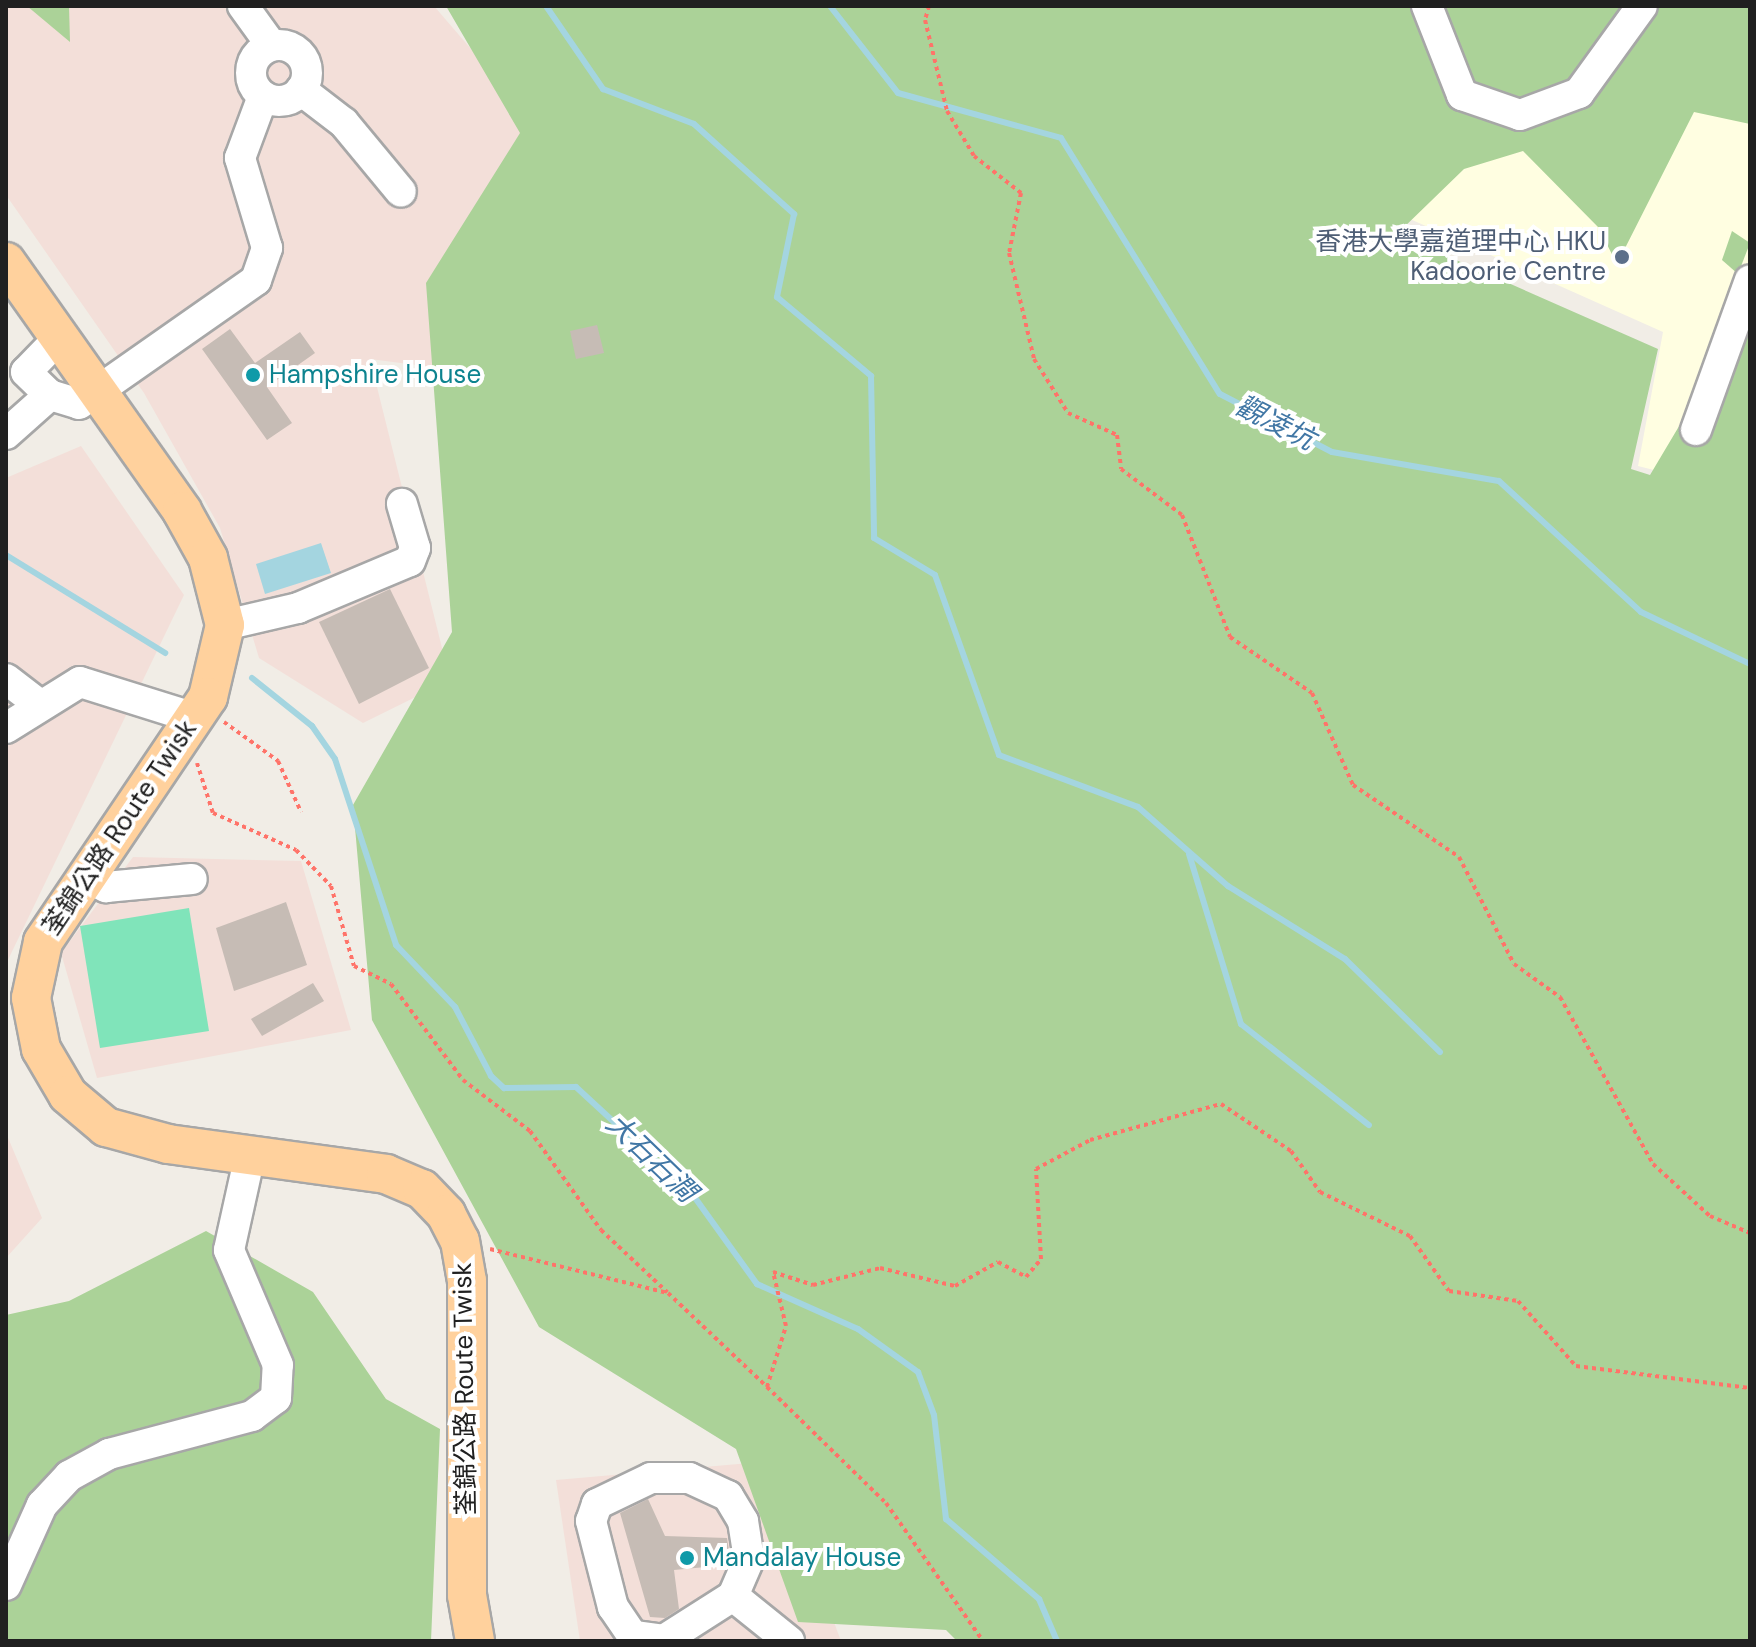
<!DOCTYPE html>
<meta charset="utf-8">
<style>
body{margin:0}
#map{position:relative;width:1756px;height:1647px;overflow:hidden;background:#f1ede6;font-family:"DM Sans","Noto Sans TC",sans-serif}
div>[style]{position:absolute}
.education>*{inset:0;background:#fffee1}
.military>*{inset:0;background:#f3dfd9}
.forest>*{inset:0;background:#abd298}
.pitch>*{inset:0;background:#80e4ba}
.water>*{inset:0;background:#a4d5e0}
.stream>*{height:6px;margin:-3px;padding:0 3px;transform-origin:3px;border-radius:3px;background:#a4d5e0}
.building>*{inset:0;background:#c6bcb5}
.path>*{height:4px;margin-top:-2px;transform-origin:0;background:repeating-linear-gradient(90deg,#ff7369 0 4px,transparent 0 8px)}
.roads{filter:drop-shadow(2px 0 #a7a7a7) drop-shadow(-2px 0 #a7a7a7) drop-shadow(0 2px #a7a7a7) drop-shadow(0 -2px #a7a7a7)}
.minor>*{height:30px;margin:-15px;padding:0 15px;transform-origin:15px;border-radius:15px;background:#fff}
.minor>.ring{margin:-15px;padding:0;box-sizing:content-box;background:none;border:30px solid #fff;border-radius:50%}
.major>*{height:38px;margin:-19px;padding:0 19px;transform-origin:19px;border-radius:19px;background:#ffd19d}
.dots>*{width:22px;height:22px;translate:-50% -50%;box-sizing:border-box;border:4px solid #fff;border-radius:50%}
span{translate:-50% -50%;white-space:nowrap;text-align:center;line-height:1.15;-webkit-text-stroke:8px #fff;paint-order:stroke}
.service-label{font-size:26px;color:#4e5e75}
.right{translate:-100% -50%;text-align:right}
.culture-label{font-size:26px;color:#0d838f}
.left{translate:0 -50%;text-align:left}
.street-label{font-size:26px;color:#202020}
.water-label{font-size:28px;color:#4177a5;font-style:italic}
.frame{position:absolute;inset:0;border:8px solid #202020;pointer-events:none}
</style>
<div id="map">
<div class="education">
<i style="clip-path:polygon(1750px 6px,1750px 388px,1709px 484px,1638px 466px,1663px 332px,1325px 181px)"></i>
</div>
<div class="military">
<i style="clip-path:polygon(6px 6px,434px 6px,559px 151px,707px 403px,370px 359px,450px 680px,363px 723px,259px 658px,220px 528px,144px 393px,6px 195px)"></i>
<i style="clip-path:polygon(81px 446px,184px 595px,6px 964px,6px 478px)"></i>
<i style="clip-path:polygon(133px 857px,301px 861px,351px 1030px,97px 1078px,61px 953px)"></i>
<i style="clip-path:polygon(6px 1133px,42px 1218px,6px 1258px)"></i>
<i style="clip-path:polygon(774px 1461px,841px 1641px,580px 1641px,556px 1480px)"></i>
</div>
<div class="forest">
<i style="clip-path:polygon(27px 6px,69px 6px,70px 42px)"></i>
<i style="clip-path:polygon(446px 6px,1750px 6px,1750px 124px,1694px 112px,1617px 264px,1598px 227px,1523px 151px,1464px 169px,1397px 234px,1658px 349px,1631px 469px,1650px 475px,1719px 359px,1750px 322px,1750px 1641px,957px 1641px,946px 1630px,798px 1622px,736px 1449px,539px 1327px,372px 1020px,353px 805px,452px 632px,426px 283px,520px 133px)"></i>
<i style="clip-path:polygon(1732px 231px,1750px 243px,1738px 274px,1722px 260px)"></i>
<i style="clip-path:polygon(206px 1231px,313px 1292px,386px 1399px,440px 1429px,431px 1641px,6px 1641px,6px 1315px,69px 1301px)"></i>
</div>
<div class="pitch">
<i style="clip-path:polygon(189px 908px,209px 1031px,100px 1048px,80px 926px)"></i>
</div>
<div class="water">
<i style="clip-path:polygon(321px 543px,331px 573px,265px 594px,256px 564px)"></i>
</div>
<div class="stream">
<i style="left:546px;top:6px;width:101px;rotate:55.5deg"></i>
<i style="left:603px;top:89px;width:97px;rotate:21deg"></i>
<i style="left:694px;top:124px;width:135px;rotate:42deg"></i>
<i style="left:794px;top:214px;width:85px;rotate:101.6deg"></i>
<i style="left:777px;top:297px;width:123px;rotate:40deg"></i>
<i style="left:871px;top:376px;width:162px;rotate:88.9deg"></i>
<i style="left:874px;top:538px;width:71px;rotate:31.2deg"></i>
<i style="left:935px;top:575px;width:191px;rotate:70.4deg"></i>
<i style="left:999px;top:755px;width:148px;rotate:20.5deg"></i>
<i style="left:1138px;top:807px;width:120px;rotate:41.3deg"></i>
<i style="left:1228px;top:886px;width:138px;rotate:32deg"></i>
<i style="left:1345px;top:959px;width:133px;rotate:44.4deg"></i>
<i style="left:830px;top:6px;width:110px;rotate:52deg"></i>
<i style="left:898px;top:93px;width:169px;rotate:15.4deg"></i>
<i style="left:1061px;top:138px;width:301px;rotate:58.2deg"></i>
<i style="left:1220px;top:394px;width:126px;rotate:27.4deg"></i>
<i style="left:1332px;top:452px;width:169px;rotate:9.9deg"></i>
<i style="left:1499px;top:481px;width:193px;rotate:42.7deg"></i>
<i style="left:1641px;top:612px;width:121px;rotate:25.5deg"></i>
<i style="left:6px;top:555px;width:187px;rotate:31.6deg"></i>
<i style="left:252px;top:678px;width:77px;rotate:38.7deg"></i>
<i style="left:312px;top:726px;width:40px;rotate:55.1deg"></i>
<i style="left:335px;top:759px;width:196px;rotate:71.8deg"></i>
<i style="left:396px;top:945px;width:86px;rotate:46.4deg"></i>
<i style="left:455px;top:1007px;width:78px;rotate:62.4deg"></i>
<i style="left:491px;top:1076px;width:18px;rotate:43deg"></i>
<i style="left:504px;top:1088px;width:72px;rotate:-0.8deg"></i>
<i style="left:576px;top:1087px;width:159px;rotate:42.7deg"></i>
<i style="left:693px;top:1195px;width:110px;rotate:54.3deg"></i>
<i style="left:757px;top:1284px;width:111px;rotate:24deg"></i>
<i style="left:858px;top:1329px;width:74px;rotate:35.6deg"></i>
<i style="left:918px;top:1372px;width:46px;rotate:69.6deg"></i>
<i style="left:934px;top:1415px;width:105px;rotate:83.4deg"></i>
<i style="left:946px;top:1519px;width:123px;rotate:40.7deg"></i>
<i style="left:1039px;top:1599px;width:46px;rotate:66.8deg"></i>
<i style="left:1189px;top:854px;width:178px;rotate:73deg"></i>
<i style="left:1241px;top:1024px;width:163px;rotate:38.3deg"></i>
</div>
<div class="building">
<i style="clip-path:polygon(597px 325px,604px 353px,576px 359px,570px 331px)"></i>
<i style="clip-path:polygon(230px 329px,255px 363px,300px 332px,315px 353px,267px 387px,292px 423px,267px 440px,202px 349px)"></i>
<i style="clip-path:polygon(390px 589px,429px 668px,359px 704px,319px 622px)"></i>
<i style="clip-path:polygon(286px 902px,307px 965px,234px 991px,216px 928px)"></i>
<i style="clip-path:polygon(313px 983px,324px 1001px,262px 1036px,251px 1019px)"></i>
<i style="clip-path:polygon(648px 1499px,665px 1536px,727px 1538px,730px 1557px,727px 1565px,674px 1570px,679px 1609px,665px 1618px,650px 1617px,620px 1513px)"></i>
</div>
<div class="path">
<i style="left:929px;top:6px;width:15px;rotate:106deg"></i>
<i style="left:925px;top:20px;width:94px;rotate:76.4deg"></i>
<i style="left:947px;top:111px;width:52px;rotate:59deg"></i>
<i style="left:974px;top:156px;width:60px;rotate:38.2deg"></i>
<i style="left:1021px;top:193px;width:61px;rotate:101.3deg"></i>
<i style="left:1009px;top:253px;width:109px;rotate:76.7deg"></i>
<i style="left:1034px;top:359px;width:64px;rotate:57.8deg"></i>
<i style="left:1068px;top:413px;width:54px;rotate:24.2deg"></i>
<i style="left:1117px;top:435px;width:34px;rotate:83deg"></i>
<i style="left:1121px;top:469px;width:76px;rotate:37deg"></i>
<i style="left:1182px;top:515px;width:131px;rotate:68.5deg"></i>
<i style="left:1230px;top:637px;width:99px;rotate:34.3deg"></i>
<i style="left:1312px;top:693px;width:101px;rotate:66deg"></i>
<i style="left:1353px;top:785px;width:128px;rotate:34.2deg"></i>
<i style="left:1459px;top:857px;width:120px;rotate:62.8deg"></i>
<i style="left:1514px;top:964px;width:57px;rotate:35.7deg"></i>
<i style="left:1560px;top:997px;width:191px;rotate:60.9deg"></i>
<i style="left:1653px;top:1164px;width:77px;rotate:42.4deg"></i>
<i style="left:1710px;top:1216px;width:43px;rotate:23deg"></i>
<i style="left:224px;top:722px;width:67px;rotate:35.8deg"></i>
<i style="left:278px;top:761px;width:56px;rotate:65.7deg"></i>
<i style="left:197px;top:763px;width:52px;rotate:72.3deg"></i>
<i style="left:213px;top:813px;width:91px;rotate:24deg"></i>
<i style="left:296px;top:850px;width:50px;rotate:45.8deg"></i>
<i style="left:331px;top:886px;width:83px;rotate:74deg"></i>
<i style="left:354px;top:966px;width:41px;rotate:25.9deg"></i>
<i style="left:391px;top:984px;width:120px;rotate:53.1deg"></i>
<i style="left:463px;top:1080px;width:84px;rotate:37.3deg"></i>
<i style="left:530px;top:1131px;width:122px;rotate:54.4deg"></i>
<i style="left:601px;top:1230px;width:91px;rotate:43.2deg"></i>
<i style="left:490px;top:1249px;width:183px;rotate:13.9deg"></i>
<i style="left:668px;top:1293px;width:137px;rotate:43.5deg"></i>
<i style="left:767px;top:1387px;width:64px;rotate:-72.7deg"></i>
<i style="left:786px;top:1326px;width:56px;rotate:-103.5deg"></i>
<i style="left:773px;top:1272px;width:42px;rotate:18deg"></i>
<i style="left:813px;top:1285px;width:69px;rotate:-14.2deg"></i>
<i style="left:880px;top:1268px;width:77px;rotate:13.5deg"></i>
<i style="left:955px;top:1286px;width:49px;rotate:-29.2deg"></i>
<i style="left:998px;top:1262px;width:32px;rotate:28deg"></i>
<i style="left:1026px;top:1277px;width:23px;rotate:-50deg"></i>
<i style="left:1041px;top:1259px;width:90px;rotate:-93.2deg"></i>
<i style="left:1036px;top:1169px;width:61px;rotate:-28.2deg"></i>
<i style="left:1090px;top:1140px;width:136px;rotate:-15.4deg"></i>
<i style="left:1221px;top:1104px;width:84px;rotate:33.9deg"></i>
<i style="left:1291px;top:1151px;width:50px;rotate:54.7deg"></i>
<i style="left:1320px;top:1192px;width:100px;rotate:26.1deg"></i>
<i style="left:1410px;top:1236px;width:67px;rotate:54.7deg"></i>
<i style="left:1449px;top:1291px;width:70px;rotate:8.2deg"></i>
<i style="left:1518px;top:1301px;width:87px;rotate:48.3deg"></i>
<i style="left:1576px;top:1366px;width:175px;rotate:7.2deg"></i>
<i style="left:767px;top:1387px;width:166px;rotate:44.3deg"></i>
<i style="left:886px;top:1503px;width:169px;rotate:54.9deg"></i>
</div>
<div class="roads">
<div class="minor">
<i style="left:243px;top:6px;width:49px;rotate:54.1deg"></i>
<i style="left:1427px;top:6px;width:96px;rotate:68.5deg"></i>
<i style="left:1462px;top:95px;width:61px;rotate:19deg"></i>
<i style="left:1520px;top:115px;width:63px;rotate:-20.4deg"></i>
<i style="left:1579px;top:93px;width:107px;rotate:-54.1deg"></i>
<i class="ring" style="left:251px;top:45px;width:26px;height:26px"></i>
<i style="left:301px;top:90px;width:54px;rotate:37.5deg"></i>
<i style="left:344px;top:123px;width:89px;rotate:50.4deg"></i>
<i style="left:59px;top:338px;width:47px;rotate:134.1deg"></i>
<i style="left:26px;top:372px;width:33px;rotate:44deg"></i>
<i style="left:50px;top:395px;width:30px;rotate:17deg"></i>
<i style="left:79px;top:404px;width:216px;rotate:-35deg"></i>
<i style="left:256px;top:280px;width:34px;rotate:-71deg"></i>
<i style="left:267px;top:248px;width:94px;rotate:-106.7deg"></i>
<i style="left:240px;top:158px;width:66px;rotate:-69.6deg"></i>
<i style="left:1696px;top:430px;width:159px;rotate:-70.2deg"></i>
<i style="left:6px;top:434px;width:59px;rotate:-41.6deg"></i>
<i style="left:225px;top:625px;width:75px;rotate:-13.1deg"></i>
<i style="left:298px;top:608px;width:121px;rotate:-22.8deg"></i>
<i style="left:410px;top:561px;width:14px;rotate:-69deg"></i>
<i style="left:415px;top:548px;width:46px;rotate:-106.5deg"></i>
<i style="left:6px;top:679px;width:43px;rotate:37.4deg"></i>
<i style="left:6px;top:728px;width:87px;rotate:-31.9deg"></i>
<i style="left:80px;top:682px;width:121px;rotate:17.4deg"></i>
<i style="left:84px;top:876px;width:25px;rotate:27deg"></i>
<i style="left:106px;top:887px;width:86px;rotate:-5.3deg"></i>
<i style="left:6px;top:1585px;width:88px;rotate:-65.8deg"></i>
<i style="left:42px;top:1505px;width:40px;rotate:-47deg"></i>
<i style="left:69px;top:1476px;width:46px;rotate:-28.8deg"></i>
<i style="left:109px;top:1454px;width:148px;rotate:-14.9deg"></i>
<i style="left:252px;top:1416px;width:30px;rotate:-37deg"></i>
<i style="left:276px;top:1398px;width:33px;rotate:-87deg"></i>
<i style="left:278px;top:1365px;width:125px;rotate:-113.1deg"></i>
<i style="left:229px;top:1250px;width:97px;rotate:-77.5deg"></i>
<i style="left:733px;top:1596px;width:72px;rotate:38.8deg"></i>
<i style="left:636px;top:1636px;width:28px;rotate:8deg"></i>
<i style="left:664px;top:1640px;width:82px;rotate:-32.5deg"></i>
<i style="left:733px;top:1596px;width:40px;rotate:-66.6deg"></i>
<i style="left:749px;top:1559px;width:38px;rotate:-99deg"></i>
<i style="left:743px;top:1521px;width:29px;rotate:-121deg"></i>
<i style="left:728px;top:1496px;width:43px;rotate:-155.2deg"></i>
<i style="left:689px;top:1478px;width:38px;rotate:180deg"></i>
<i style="left:651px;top:1478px;width:60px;rotate:154.3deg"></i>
<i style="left:597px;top:1504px;width:18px;rotate:109deg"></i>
<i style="left:591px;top:1521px;width:89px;rotate:75.7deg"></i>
<i style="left:613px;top:1607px;width:41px;rotate:55.9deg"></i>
</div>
<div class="major">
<i style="left:6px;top:262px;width:305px;rotate:54.7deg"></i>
<i style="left:182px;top:511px;width:54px;rotate:61deg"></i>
<i style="left:208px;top:558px;width:69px;rotate:75.8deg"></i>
<i style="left:225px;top:625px;width:74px;rotate:103.3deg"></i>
<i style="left:208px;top:697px;width:295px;rotate:124deg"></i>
<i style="left:43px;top:942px;width:57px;rotate:102.1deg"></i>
<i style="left:31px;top:998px;width:52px;rotate:78.9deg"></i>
<i style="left:41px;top:1049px;width:53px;rotate:59.6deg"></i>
<i style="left:68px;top:1095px;width:50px;rotate:40.1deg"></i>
<i style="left:106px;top:1127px;width:64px;rotate:15.3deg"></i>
<i style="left:168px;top:1144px;width:220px;rotate:7.8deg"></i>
<i style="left:386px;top:1174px;width:39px;rotate:23deg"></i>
<i style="left:422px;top:1189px;width:35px;rotate:46deg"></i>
<i style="left:446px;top:1214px;width:30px;rotate:63deg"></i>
<i style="left:460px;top:1241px;width:41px;rotate:80.1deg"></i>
<i style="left:467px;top:1281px;width:314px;rotate:90deg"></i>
<i style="left:467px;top:1595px;width:47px;rotate:80.1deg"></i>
</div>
</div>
<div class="dots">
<i style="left:1622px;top:257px;background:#5c6f8a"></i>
<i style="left:253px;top:375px;background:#0f9aa8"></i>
<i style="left:687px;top:1558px;background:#0f9aa8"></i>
</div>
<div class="service-label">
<span class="right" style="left:1606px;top:257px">香港大學嘉道理中心 HKU<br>Kadoorie Centre</span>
</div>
<div class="culture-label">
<span class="left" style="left:269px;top:375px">Hampshire House</span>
<span class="left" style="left:703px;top:1558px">Mandalay House</span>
</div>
<div class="street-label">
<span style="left:120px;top:828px;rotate:-56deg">荃錦公路 Route Twisk</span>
<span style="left:465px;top:1389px;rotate:-91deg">荃錦公路 Route Twisk</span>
</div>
<div class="water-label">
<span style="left:1275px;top:423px;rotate:27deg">觀凌坑</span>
<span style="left:651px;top:1158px;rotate:44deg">大石石澗</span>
</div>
<div class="frame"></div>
</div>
